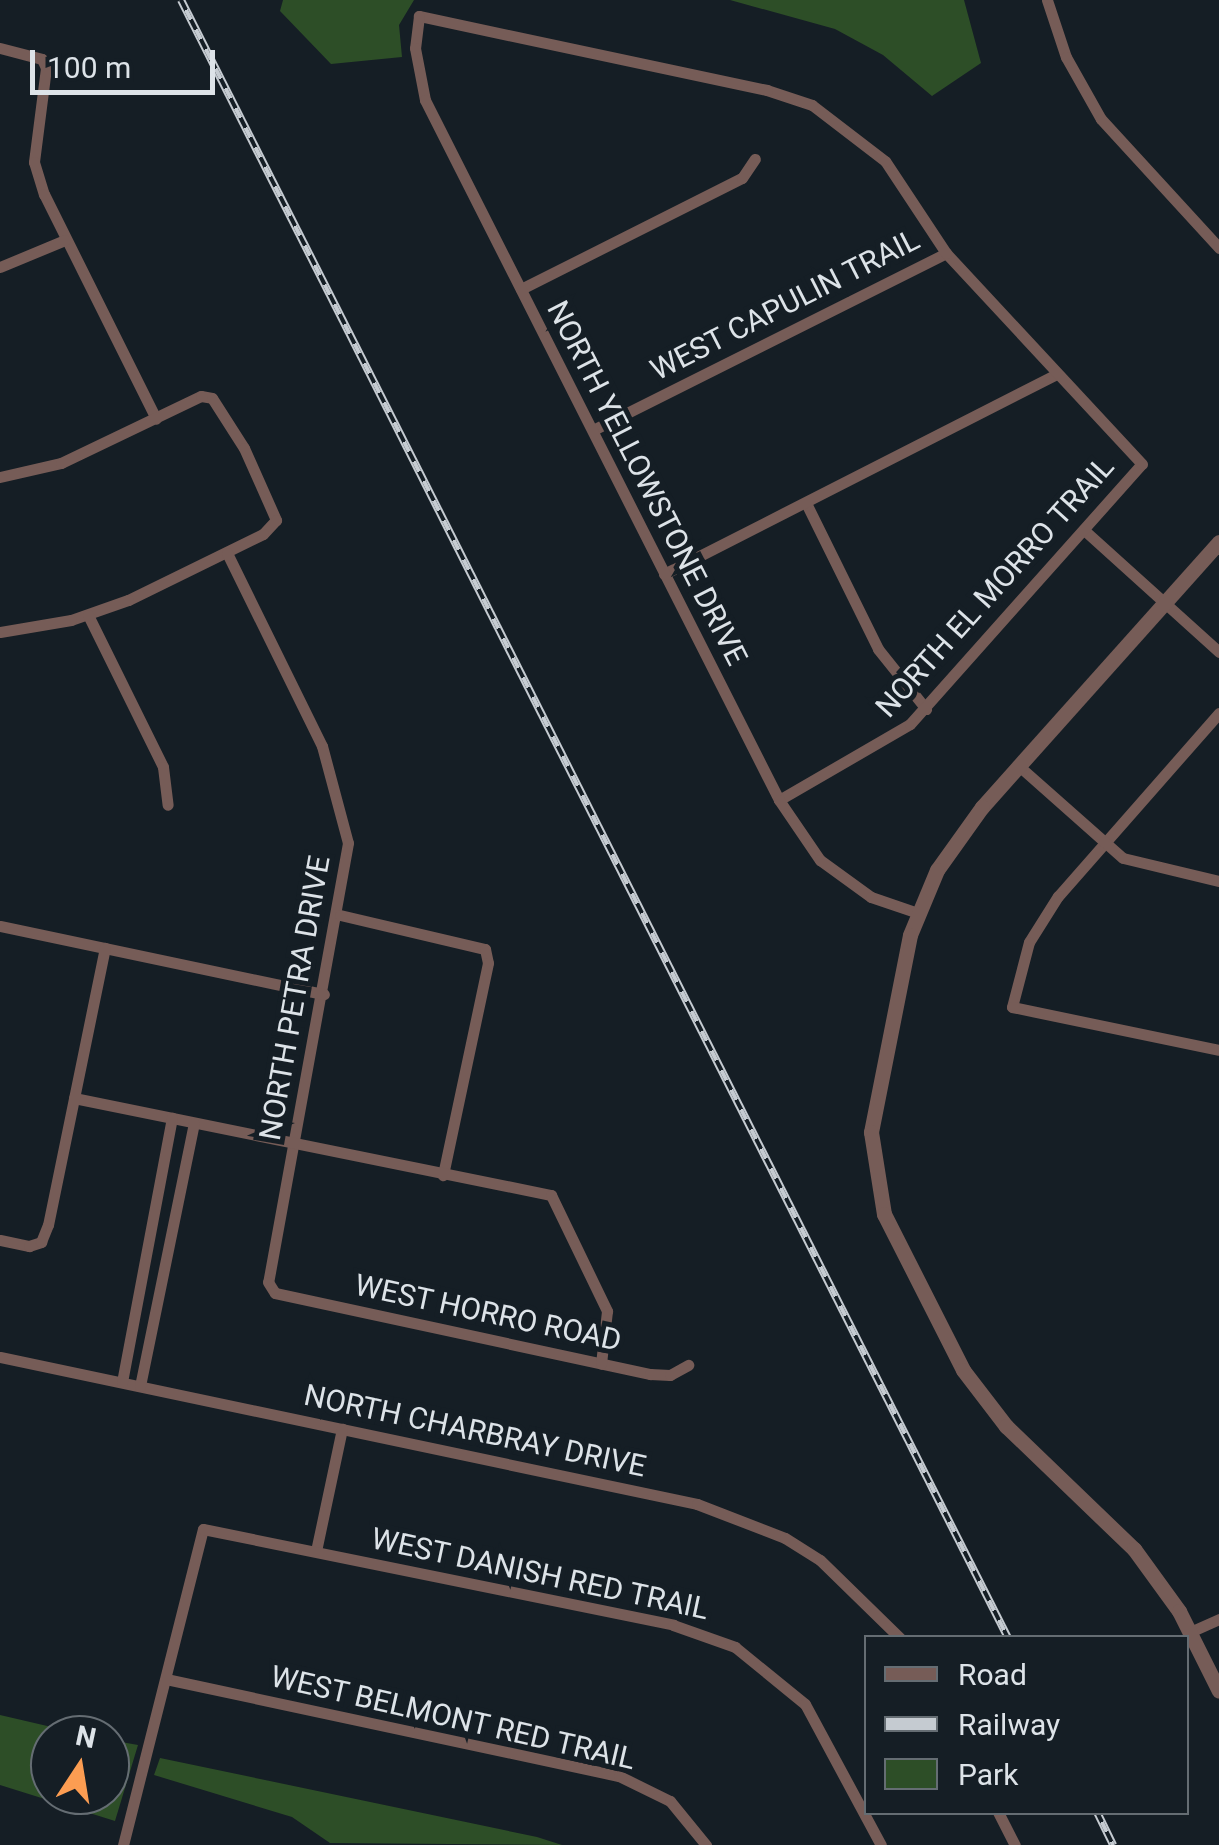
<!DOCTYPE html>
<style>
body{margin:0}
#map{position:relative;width:1219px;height:1845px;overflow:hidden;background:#151e25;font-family:Roboto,sans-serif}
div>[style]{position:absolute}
.green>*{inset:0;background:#2d4e27}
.minor>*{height:11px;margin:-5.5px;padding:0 5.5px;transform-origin:5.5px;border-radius:5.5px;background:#765c57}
.tertiary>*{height:15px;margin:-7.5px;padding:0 7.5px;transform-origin:7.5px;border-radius:7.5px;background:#765c57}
.rail>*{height:8px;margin-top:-4px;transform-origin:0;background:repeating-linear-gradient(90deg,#151e25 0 11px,#c5cbd1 0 22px);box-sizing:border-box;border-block:2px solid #c5cbd1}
span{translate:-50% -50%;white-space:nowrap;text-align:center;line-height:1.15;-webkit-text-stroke:10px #151e25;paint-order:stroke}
.street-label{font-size:30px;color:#dde3e8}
.legend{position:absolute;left:864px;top:1635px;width:325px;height:180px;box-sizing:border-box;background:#151e25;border:2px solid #656d73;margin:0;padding:12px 18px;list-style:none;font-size:30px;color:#dde3e8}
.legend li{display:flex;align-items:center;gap:20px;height:50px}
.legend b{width:50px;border:2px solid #656d73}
.north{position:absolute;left:30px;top:1715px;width:100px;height:100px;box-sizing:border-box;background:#151e25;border:2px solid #656d73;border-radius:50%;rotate:12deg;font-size:28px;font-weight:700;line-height:40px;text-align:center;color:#dde3e8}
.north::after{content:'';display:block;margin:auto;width:35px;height:45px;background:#fc9d52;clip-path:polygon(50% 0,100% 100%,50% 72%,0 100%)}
.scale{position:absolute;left:30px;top:50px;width:185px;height:45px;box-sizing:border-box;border:5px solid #dde3e8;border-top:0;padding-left:12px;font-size:30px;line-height:35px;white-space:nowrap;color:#dde3e8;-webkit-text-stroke:8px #151e25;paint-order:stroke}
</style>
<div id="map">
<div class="green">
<i style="clip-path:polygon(283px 0,414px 0,399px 25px,402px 57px,331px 64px,280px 11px)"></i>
<i style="clip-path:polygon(730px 0,964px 0,981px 63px,932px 96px,883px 55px,835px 29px)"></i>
<i style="clip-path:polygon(0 1715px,86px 1735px,50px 1735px,50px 1795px,110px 1795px,110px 1740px,138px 1745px,115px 1821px,0 1785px)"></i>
<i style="clip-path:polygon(160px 1758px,537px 1837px,562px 1845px,330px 1843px,292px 1817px,154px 1775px)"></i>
</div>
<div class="minor">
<i style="left:1047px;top:0;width:60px;rotate:71.6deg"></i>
<i style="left:1066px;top:57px;width:71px;rotate:60.6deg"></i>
<i style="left:1101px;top:119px;width:175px;rotate:47.5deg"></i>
<i style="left:0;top:48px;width:43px;rotate:14.7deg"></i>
<i style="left:42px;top:59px;width:10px;rotate:66deg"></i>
<i style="left:46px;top:68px;width:95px;rotate:97.3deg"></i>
<i style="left:34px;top:162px;width:34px;rotate:73deg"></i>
<i style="left:44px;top:194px;width:251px;rotate:63.5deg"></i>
<i style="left:0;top:267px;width:70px;rotate:-22.6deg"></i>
<i style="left:521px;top:289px;width:247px;rotate:-26.7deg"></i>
<i style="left:742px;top:178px;width:23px;rotate:-56deg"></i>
<i style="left:593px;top:430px;width:395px;rotate:-26.6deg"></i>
<i style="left:0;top:477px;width:63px;rotate:-12.9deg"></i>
<i style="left:61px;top:463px;width:155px;rotate:-25.6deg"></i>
<i style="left:201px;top:396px;width:11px;rotate:10deg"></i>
<i style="left:212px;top:398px;width:59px;rotate:57.4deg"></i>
<i style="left:244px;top:448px;width:79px;rotate:66deg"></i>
<i style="left:276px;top:520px;width:19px;rotate:133deg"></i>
<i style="left:263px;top:534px;width:150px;rotate:153.9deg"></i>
<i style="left:128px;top:600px;width:60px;rotate:160.7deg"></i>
<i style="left:71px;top:620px;width:72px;rotate:170.4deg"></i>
<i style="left:806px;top:503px;width:163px;rotate:63.7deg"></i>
<i style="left:878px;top:649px;width:77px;rotate:51.3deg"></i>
<i style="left:1084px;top:530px;width:182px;rotate:42.1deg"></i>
<i style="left:227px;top:553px;width:215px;rotate:63.8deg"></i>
<i style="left:322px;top:746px;width:100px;rotate:75deg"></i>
<i style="left:348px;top:843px;width:446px;rotate:100.3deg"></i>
<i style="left:268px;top:1282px;width:13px;rotate:58deg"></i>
<i style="left:275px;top:1293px;width:384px;rotate:12.2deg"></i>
<i style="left:650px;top:1374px;width:20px;rotate:3deg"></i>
<i style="left:670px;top:1375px;width:21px;rotate:-29deg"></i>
<i style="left:664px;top:574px;width:441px;rotate:-27deg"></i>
<i style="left:88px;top:615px;width:169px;rotate:63.7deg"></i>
<i style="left:163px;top:767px;width:38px;rotate:83deg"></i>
<i style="left:1219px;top:713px;width:244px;rotate:131.3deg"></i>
<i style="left:1058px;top:896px;width:54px;rotate:122.2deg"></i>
<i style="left:1029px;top:942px;width:67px;rotate:104.7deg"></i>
<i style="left:1012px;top:1007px;width:211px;rotate:11.7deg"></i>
<i style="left:1020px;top:767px;width:137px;rotate:41.5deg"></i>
<i style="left:1123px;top:858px;width:99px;rotate:13.5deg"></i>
<i style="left:779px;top:800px;width:151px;rotate:-30.1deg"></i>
<i style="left:910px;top:724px;width:348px;rotate:-48.3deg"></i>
<i style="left:1142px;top:464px;width:288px;rotate:-132.9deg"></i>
<i style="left:946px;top:253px;width:110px;rotate:-123.5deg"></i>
<i style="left:885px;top:161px;width:92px;rotate:-142.5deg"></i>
<i style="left:812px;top:105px;width:47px;rotate:-161.6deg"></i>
<i style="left:767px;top:90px;width:356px;rotate:-168deg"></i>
<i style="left:419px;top:16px;width:32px;rotate:97deg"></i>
<i style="left:415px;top:48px;width:53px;rotate:79.1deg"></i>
<i style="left:425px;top:100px;width:784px;rotate:63.17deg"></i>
<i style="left:779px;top:800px;width:73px;rotate:55.7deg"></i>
<i style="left:820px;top:860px;width:63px;rotate:36deg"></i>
<i style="left:871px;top:897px;width:50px;rotate:18.8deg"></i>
<i style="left:340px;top:915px;width:149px;rotate:13.2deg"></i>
<i style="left:485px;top:949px;width:14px;rotate:78deg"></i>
<i style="left:488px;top:963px;width:217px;rotate:102deg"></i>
<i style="left:0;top:926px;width:331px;rotate:11.9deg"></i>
<i style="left:74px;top:1098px;width:487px;rotate:11.5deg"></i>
<i style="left:551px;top:1195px;width:129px;rotate:64.2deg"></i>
<i style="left:607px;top:1311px;width:53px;rotate:96.5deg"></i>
<i style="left:0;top:1240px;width:30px;rotate:12deg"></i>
<i style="left:29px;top:1246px;width:13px;rotate:-18deg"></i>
<i style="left:41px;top:1242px;width:18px;rotate:-68deg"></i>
<i style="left:48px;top:1225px;width:283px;rotate:-78.4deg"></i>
<i style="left:0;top:1357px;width:712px;rotate:11.91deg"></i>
<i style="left:697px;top:1504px;width:94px;rotate:21.1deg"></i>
<i style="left:785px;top:1538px;width:41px;rotate:32.2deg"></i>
<i style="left:820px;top:1560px;width:112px;rotate:44.3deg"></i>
<i style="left:122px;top:1382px;width:269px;rotate:-79.3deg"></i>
<i style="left:140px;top:1386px;width:268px;rotate:-78.4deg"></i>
<i style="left:316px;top:1551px;width:125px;rotate:-78deg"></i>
<i style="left:1190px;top:1632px;width:32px;rotate:-24deg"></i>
<i style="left:166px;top:1679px;width:463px;rotate:12.1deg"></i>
<i style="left:619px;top:1776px;width:57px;rotate:26.1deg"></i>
<i style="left:670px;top:1801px;width:57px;rotate:50.7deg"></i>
<i style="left:998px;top:1812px;width:37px;rotate:63deg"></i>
<i style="left:123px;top:1845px;width:326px;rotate:-75.8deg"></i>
<i style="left:203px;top:1529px;width:480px;rotate:11.5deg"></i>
<i style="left:673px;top:1625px;width:66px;rotate:19.5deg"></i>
<i style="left:735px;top:1647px;width:90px;rotate:39.2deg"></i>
<i style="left:805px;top:1704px;width:160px;rotate:61.7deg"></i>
</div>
<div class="tertiary">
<i style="left:1219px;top:542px;width:356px;rotate:131.8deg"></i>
<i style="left:982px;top:807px;width:77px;rotate:125.5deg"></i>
<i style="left:937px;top:870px;width:70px;rotate:112.6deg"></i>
<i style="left:910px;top:935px;width:201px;rotate:101.2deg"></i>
<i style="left:871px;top:1132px;width:83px;rotate:81deg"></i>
<i style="left:884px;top:1214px;width:175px;rotate:63.1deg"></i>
<i style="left:963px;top:1370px;width:71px;rotate:52.5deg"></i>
<i style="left:1006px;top:1426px;width:178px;rotate:43.9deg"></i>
<i style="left:1134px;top:1549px;width:77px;rotate:54deg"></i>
<i style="left:1179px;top:1611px;width:89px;rotate:63.4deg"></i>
</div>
<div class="rail">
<i style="left:181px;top:0;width:1835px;rotate:63.21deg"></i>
<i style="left:1097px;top:1812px;width:37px;rotate:64deg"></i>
</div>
<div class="street-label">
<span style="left:785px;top:305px;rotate:-27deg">WEST CAPULIN TRAIL</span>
<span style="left:647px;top:483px;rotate:63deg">NORTH YELLOWSTONE DRIVE</span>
<span style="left:995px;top:587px;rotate:-48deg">NORTH EL MORRO TRAIL</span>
<span style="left:295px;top:998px;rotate:-80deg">NORTH PETRA DRIVE</span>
<span style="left:488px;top:1313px;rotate:12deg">WEST HORRO ROAD</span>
<span style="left:475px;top:1431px;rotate:12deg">NORTH CHARBRAY DRIVE</span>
<span style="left:540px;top:1574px;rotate:12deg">WEST DANISH RED TRAIL</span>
<span style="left:453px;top:1718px;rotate:13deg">WEST BELMONT RED TRAIL</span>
</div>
<ul class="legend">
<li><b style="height:12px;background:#765c57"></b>Road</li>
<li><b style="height:12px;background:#c5cbd1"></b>Railway</li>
<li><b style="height:28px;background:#2d4e27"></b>Park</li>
</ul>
<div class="north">N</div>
<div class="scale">100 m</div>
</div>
